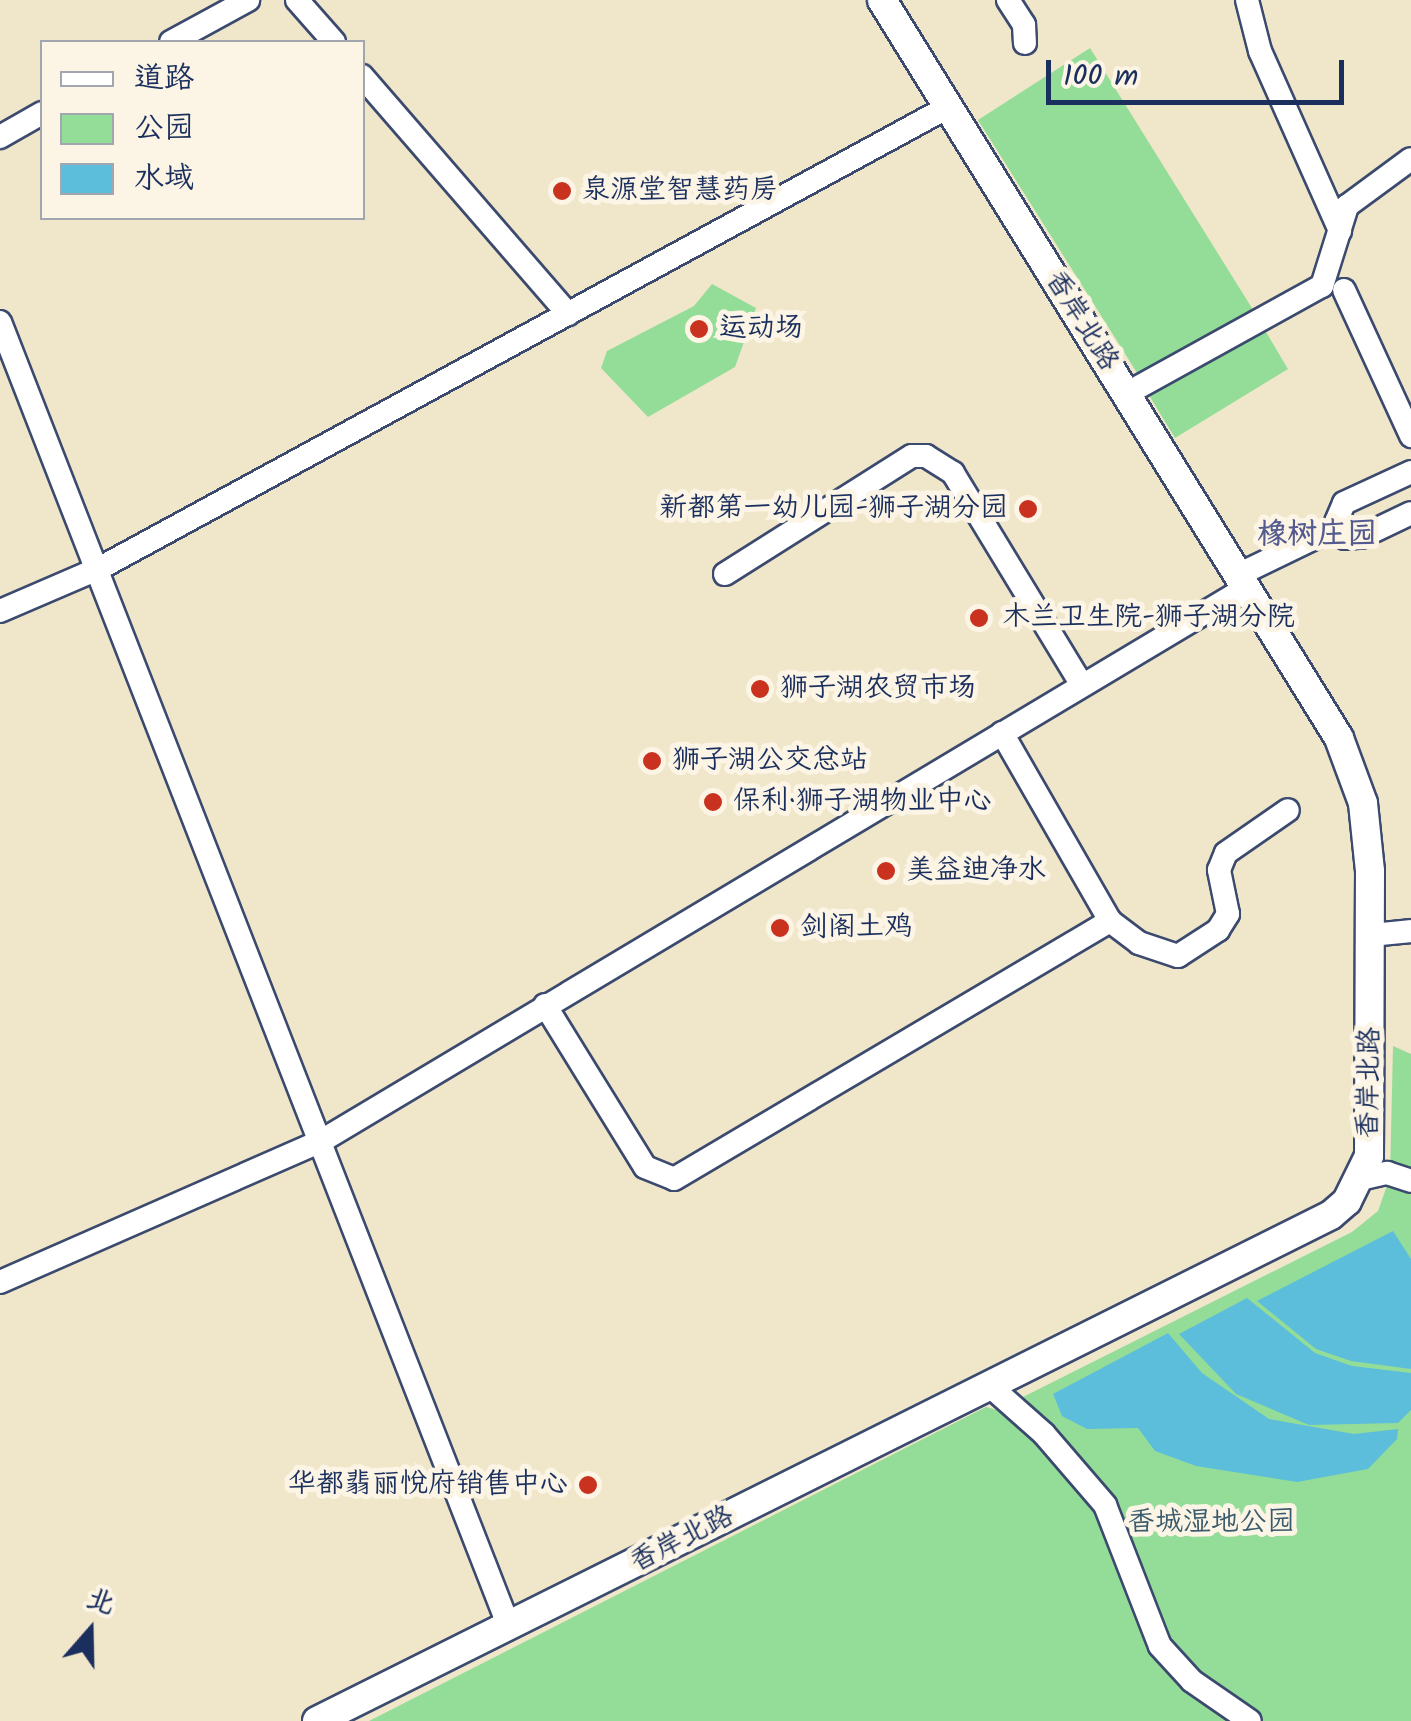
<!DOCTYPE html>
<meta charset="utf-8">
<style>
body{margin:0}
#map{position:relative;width:1411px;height:1721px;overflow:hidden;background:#f0e6c9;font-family:Kalam,"LXGW WenKai TC",sans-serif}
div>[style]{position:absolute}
.green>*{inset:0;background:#94dd98}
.water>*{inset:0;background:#5cbeda}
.roads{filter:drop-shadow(2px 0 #3b4a6e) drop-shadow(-2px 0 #3b4a6e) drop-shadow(0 2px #3b4a6e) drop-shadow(0 -2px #3b4a6e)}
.minor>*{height:22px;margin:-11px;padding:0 11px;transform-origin:11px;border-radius:11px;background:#fff}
.tertiary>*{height:28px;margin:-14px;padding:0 14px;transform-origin:14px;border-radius:14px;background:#fff}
.dots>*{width:28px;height:28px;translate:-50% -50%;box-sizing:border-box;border:5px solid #fcf5e5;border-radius:50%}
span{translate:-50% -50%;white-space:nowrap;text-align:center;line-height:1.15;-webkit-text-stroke:10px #fcf5e5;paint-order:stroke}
.poi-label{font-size:28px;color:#1b2f5e}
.left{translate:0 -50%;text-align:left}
.right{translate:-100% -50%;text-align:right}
.street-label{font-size:28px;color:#1b2f5e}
.park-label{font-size:28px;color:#395a6c}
.neighbourhood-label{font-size:30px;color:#535b8f;font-weight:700}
.legend{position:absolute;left:40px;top:40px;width:325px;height:180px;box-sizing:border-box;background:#fcf5e5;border:2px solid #a2a6af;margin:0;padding:12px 18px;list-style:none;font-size:30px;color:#1b2f5e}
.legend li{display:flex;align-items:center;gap:20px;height:50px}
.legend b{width:50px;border:2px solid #a2a6af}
.north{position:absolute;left:40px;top:1581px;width:100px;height:100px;-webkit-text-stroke:8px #fcf5e5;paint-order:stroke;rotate:20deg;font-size:28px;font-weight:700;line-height:40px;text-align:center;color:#1b2f5e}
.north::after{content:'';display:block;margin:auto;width:35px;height:45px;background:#1b2f5e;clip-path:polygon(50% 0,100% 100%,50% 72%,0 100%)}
.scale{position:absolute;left:1046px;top:60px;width:298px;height:45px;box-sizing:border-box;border:5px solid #1b2f5e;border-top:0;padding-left:12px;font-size:30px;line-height:35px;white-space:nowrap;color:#1b2f5e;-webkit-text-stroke:8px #fcf5e5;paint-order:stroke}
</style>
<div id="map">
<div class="green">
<i style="clip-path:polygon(1090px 48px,1255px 313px,1139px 376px,978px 120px)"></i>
<i style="clip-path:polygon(712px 284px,756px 308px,735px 367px,648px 417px,601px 368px,607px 351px,694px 306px)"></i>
<i style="clip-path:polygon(1263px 327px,1288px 369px,1175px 438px,1147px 392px)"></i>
<i style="clip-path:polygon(1393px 1046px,1411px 1054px,1411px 1721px,369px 1721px,986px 1407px,997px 1410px,1352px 1232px,1378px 1211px,1390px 1177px)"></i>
</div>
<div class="water">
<i style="clip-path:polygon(1393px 1231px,1411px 1259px,1411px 1369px,1351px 1361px,1316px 1349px,1257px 1301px)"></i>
<i style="clip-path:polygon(1247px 1298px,1315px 1353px,1352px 1366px,1411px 1373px,1411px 1410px,1398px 1423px,1309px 1425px,1236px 1394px,1179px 1334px)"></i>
<i style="clip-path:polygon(1168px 1333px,1202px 1373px,1269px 1419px,1354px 1434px,1398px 1429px,1397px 1439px,1368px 1469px,1297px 1482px,1196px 1466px,1155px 1451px,1138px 1428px,1087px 1429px,1062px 1416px,1053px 1394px)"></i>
</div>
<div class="roads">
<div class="minor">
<i style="left:297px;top:0;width:56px;rotate:48.6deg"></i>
<i style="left:1008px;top:0;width:30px;rotate:57deg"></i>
<i style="left:1024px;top:25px;width:18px;rotate:87deg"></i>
<i style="left:1247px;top:0;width:53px;rotate:75.7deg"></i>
<i style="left:1260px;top:51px;width:197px;rotate:66deg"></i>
<i style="left:171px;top:42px;width:88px;rotate:-28.6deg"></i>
<i style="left:362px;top:76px;width:315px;rotate:49.1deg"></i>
<i style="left:0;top:137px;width:48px;rotate:-29.7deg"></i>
<i style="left:1344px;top:290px;width:161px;rotate:65.3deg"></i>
<i style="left:0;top:322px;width:1401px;rotate:68.69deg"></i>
<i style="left:1126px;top:394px;width:224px;rotate:-28.9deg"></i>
<i style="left:1322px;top:286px;width:84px;rotate:-72.6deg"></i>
<i style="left:1347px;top:206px;width:79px;rotate:-36.3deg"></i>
<i style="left:1333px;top:529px;width:28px;rotate:-67deg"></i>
<i style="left:1344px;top:503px;width:74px;rotate:-24.8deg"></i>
<i style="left:1333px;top:529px;width:15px;rotate:37deg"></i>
<i style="left:1345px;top:538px;width:16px;rotate:-4deg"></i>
<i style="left:1361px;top:537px;width:55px;rotate:-25.6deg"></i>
<i style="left:725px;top:574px;width:221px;rotate:-32.3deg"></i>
<i style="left:912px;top:456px;width:14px"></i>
<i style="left:926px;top:456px;width:32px;rotate:32deg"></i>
<i style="left:953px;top:473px;width:248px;rotate:58.7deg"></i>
<i style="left:1238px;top:575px;width:106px;rotate:-25.8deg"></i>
<i style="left:0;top:611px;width:109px;rotate:-23.3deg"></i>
<i style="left:100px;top:568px;width:965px;rotate:-28.53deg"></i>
<i style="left:1002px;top:733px;width:217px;rotate:60.1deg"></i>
<i style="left:1110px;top:921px;width:36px;rotate:37deg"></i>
<i style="left:1139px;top:943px;width:41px;rotate:18.4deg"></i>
<i style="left:1178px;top:956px;width:48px;rotate:-33deg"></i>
<i style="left:1218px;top:930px;width:19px;rotate:-58deg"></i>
<i style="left:1228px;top:914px;width:45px;rotate:-101.6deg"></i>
<i style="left:1219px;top:870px;width:18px;rotate:-68deg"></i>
<i style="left:1226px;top:853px;width:75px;rotate:-34.7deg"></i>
<i style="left:1371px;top:935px;width:40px;rotate:-5.7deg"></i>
<i style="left:545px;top:1005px;width:190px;rotate:58.3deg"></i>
<i style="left:645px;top:1167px;width:31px;rotate:22deg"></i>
<i style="left:674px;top:1179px;width:507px;rotate:-30.61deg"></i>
<i style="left:1360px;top:1179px;width:28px;rotate:-13deg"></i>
<i style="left:1387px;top:1173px;width:25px;rotate:18deg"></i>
<i style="left:0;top:1282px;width:353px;rotate:-23.7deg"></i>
<i style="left:323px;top:1140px;width:1075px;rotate:-30.88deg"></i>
<i style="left:990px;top:1386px;width:72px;rotate:41.6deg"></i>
<i style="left:1044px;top:1434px;width:94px;rotate:49.3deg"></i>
<i style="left:1105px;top:1505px;width:151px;rotate:68.7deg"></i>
<i style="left:1160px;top:1646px;width:47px;rotate:47.6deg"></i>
<i style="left:1192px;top:1681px;width:70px;rotate:34.6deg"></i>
</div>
<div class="tertiary">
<i style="left:317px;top:1721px;width:1133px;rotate:-26.52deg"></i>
<i style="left:1331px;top:1215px;width:21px;rotate:-41deg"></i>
<i style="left:1347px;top:1201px;width:50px;rotate:-63.9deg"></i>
<i style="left:1369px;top:1156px;width:285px;rotate:-89.8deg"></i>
<i style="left:1370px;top:871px;width:68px;rotate:-95.9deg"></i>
<i style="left:1363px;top:803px;width:69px;rotate:-110.3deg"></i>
<i style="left:1339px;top:738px;width:868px;rotate:-121.77deg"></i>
</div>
</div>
<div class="dots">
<i style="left:562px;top:191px;background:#c8321e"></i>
<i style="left:699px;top:329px;background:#c8321e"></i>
<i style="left:1028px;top:509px;background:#c8321e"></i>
<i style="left:979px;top:618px;background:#c8321e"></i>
<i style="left:760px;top:689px;background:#c8321e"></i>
<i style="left:652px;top:761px;background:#c8321e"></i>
<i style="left:713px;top:802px;background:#c8321e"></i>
<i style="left:886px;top:871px;background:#c8321e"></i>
<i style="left:780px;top:928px;background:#c8321e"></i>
<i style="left:588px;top:1485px;background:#c8321e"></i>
</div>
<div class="poi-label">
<span class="left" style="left:582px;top:191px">泉源堂智慧药房</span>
<span class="left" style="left:719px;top:329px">运动场</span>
<span class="right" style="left:1008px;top:509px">新都第一幼儿园-狮子湖分园</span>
<span class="left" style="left:1002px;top:618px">木兰卫生院-狮子湖分院</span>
<span class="left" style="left:780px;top:689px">狮子湖农贸市场</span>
<span class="left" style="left:672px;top:761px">狮子湖公交总站</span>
<span class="left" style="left:733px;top:802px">保利·狮子湖物业中心</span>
<span class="left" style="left:906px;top:871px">美益迪净水</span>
<span class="left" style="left:800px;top:928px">剑阁土鸡</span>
<span class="right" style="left:568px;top:1485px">华都翡丽悦府销售中心</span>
</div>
<div class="street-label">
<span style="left:1081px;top:321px;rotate:58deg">香岸北路</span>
<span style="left:1370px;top:1083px;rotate:-89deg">香岸北路</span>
<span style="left:682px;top:1540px;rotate:-27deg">香岸北路</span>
</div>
<div class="park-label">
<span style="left:1211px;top:1523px">香城湿地公园</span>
</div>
<div class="neighbourhood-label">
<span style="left:1317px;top:535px">橡树庄园</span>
</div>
<ul class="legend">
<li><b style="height:12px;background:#fff"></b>道路</li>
<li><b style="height:28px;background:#94dd98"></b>公园</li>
<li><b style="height:28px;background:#5cbeda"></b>水域</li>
</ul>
<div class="north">北</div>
<div class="scale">100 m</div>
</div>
